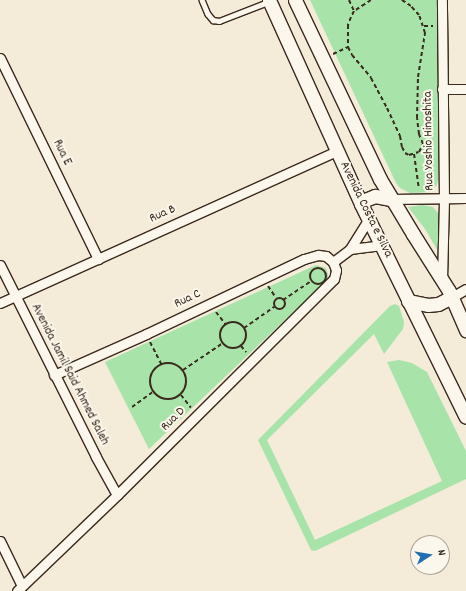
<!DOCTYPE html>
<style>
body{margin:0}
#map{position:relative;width:466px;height:591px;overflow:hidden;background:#f5ebd9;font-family:Dekko,sans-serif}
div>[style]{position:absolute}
.green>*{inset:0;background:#a8e3a9}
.path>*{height:2px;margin-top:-1px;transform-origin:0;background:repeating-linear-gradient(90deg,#3b2a1e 0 4px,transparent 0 7px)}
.path>.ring{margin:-1px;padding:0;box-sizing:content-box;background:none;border:2px solid #3b2a1e;border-radius:50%}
.roads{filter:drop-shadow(1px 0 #3b2a1e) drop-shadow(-1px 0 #3b2a1e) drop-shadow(0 1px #3b2a1e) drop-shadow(0 -1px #3b2a1e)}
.service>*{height:4.5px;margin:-2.25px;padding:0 2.25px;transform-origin:2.25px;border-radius:2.25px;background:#fbf7ec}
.minor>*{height:9px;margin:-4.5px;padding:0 4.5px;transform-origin:4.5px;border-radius:4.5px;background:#fbf7ec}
.secondary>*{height:13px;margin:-6.5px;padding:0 6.5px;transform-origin:6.5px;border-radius:6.5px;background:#fbf7ec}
span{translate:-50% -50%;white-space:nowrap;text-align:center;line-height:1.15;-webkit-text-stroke:4px #fbf7ec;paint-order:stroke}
.street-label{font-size:13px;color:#3b2a1e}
.north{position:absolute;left:410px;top:535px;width:40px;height:40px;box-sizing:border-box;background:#fbf7ec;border:1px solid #aea59a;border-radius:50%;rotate:78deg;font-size:11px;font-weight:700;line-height:16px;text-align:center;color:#3b2a1e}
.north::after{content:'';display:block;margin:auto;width:14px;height:18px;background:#1f6fb2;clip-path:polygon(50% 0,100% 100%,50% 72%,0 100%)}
</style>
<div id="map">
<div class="green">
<i style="clip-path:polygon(310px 0,438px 0,438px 180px,437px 185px,430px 192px,410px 193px,400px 188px,396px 183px)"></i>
<i style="clip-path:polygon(422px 205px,433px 207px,439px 214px,439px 253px,425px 229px,408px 207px)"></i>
<i style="clip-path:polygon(316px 265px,326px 268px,328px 274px,328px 279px,149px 449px,105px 362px)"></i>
<i style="clip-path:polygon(395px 304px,399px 306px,404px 322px,403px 329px,384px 354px,374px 334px,267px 440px,315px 540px,442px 481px,387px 362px,399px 360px,412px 363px,427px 372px,466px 451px,466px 479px,315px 551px,311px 550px,258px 440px,390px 306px)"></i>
</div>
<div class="path">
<i style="left:349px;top:0;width:12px;rotate:66deg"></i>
<i style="left:371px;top:0;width:20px;rotate:147deg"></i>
<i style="left:354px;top:11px;width:7px;rotate:117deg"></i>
<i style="left:351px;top:17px;width:9px;rotate:111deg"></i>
<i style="left:348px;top:25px;width:22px;rotate:90deg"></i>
<i style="left:348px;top:47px;width:9px;rotate:63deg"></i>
<i style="left:352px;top:55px;width:30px;rotate:50deg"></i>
<i style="left:371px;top:78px;width:34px;rotate:62deg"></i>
<i style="left:387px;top:108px;width:31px;rotate:65deg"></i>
<i style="left:400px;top:136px;width:11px;rotate:80deg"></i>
<i style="left:402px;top:147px;width:7px;rotate:63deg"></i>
<i style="left:405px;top:153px;width:4px;rotate:27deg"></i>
<i style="left:409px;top:155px;width:10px;rotate:-17deg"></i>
<i style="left:419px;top:152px;width:9px;rotate:-63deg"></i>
<i style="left:423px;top:144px;width:11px;rotate:-112deg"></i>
<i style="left:419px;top:134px;width:16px;rotate:-97deg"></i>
<i style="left:417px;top:118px;width:41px;rotate:-88.6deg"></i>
<i style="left:418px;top:77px;width:45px;rotate:-81deg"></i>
<i style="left:425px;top:33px;width:19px;rotate:-108deg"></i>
<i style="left:419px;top:15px;width:12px;rotate:-132deg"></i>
<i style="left:411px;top:6px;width:11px;rotate:-146deg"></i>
<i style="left:424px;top:26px;width:9px"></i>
<i style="left:333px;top:54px;width:17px;rotate:-25deg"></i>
<i style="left:414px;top:154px;width:34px;rotate:82deg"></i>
<i class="ring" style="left:310px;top:268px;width:14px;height:14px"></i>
<i style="left:268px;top:286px;width:14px;rotate:56deg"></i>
<i class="ring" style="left:273.5px;top:297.5px;width:9px;height:9px"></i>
<i style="left:283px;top:300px;width:34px;rotate:-34deg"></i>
<i style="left:216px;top:312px;width:16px;rotate:52deg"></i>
<i class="ring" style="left:220px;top:322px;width:24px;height:24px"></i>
<i style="left:244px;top:328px;width:37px;rotate:-35deg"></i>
<i style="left:150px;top:342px;width:25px;rotate:63deg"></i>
<i style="left:241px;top:346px;width:8px;rotate:50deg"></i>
<i class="ring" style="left:150px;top:363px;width:34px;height:34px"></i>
<i style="left:183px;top:370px;width:48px;rotate:-34deg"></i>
<i style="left:181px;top:395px;width:16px;rotate:52deg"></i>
<i style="left:132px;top:407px;width:26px;rotate:-36deg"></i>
</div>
<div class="roads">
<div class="service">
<i style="left:202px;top:0;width:15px;rotate:67deg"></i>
<i style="left:208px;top:14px;width:8px;rotate:50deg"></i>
<i style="left:213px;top:20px;width:6px;rotate:9deg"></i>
<i style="left:219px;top:21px;width:53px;rotate:-21.2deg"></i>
</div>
<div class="minor">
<i style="left:0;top:58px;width:224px;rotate:64deg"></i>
<i style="left:442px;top:89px;width:24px"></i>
<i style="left:391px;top:199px;width:75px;rotate:-0.8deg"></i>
<i style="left:350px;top:249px;width:32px;rotate:-7deg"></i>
<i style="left:333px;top:262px;width:21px;rotate:-37deg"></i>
<i style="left:350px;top:249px;width:36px;rotate:-58deg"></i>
<i style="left:0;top:265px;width:215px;rotate:63.4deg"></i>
<i style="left:96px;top:457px;width:43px;rotate:61.1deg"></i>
<i style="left:442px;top:281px;width:82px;rotate:-88.6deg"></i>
<i style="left:444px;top:199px;width:199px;rotate:-90.6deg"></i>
<i style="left:452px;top:297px;width:16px;rotate:-30deg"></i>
<i style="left:0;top:303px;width:370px;rotate:-24.3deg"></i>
<i style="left:54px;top:375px;width:101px;rotate:-24deg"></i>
<i style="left:146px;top:334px;width:175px;rotate:-25.4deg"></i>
<i style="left:304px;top:259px;width:15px;rotate:-16deg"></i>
<i style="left:318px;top:255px;width:8px;rotate:7deg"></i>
<i style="left:326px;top:256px;width:9px;rotate:41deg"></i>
<i style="left:0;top:541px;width:50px;rotate:63.9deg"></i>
<i style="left:17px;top:591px;width:139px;rotate:-43.8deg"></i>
<i style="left:117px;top:495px;width:306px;rotate:-44.9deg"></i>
<i style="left:334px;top:279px;width:9px;rotate:-77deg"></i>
<i style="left:336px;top:270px;width:9px;rotate:-111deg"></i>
</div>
<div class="secondary">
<i style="left:269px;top:0;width:224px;rotate:65.7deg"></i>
<i style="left:361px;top:204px;width:237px;rotate:63.8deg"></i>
<i style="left:295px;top:0;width:198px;rotate:64.6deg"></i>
<i style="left:380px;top:179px;width:64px;rotate:59deg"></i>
<i style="left:413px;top:234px;width:67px;rotate:57.7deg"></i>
<i style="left:449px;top:291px;width:43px;rotate:66.4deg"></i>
<i style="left:361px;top:204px;width:6px;rotate:-45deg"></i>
<i style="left:365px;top:200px;width:11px;rotate:-22deg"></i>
<i style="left:375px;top:196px;width:16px;rotate:11deg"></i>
<i style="left:408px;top:301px;width:20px;rotate:11deg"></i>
<i style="left:428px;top:305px;width:10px;rotate:-6deg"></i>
<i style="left:438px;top:304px;width:16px;rotate:-27deg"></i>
</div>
</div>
<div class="street-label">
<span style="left:430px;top:141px;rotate:-91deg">Rua Yoshio Hinoshita</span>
<span style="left:61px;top:153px;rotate:64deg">Rua E</span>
<span style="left:365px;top:210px;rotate:64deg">Avenida Costa e Silva</span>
<span style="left:163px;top:215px;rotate:-24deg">Rua B</span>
<span style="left:188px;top:300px;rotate:-25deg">Rua C</span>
<span style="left:69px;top:375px;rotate:63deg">Avenida Jamil Said Ahmed Saleh</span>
<span style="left:174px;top:420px;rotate:-45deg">Rua D</span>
</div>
<div class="north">N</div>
</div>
